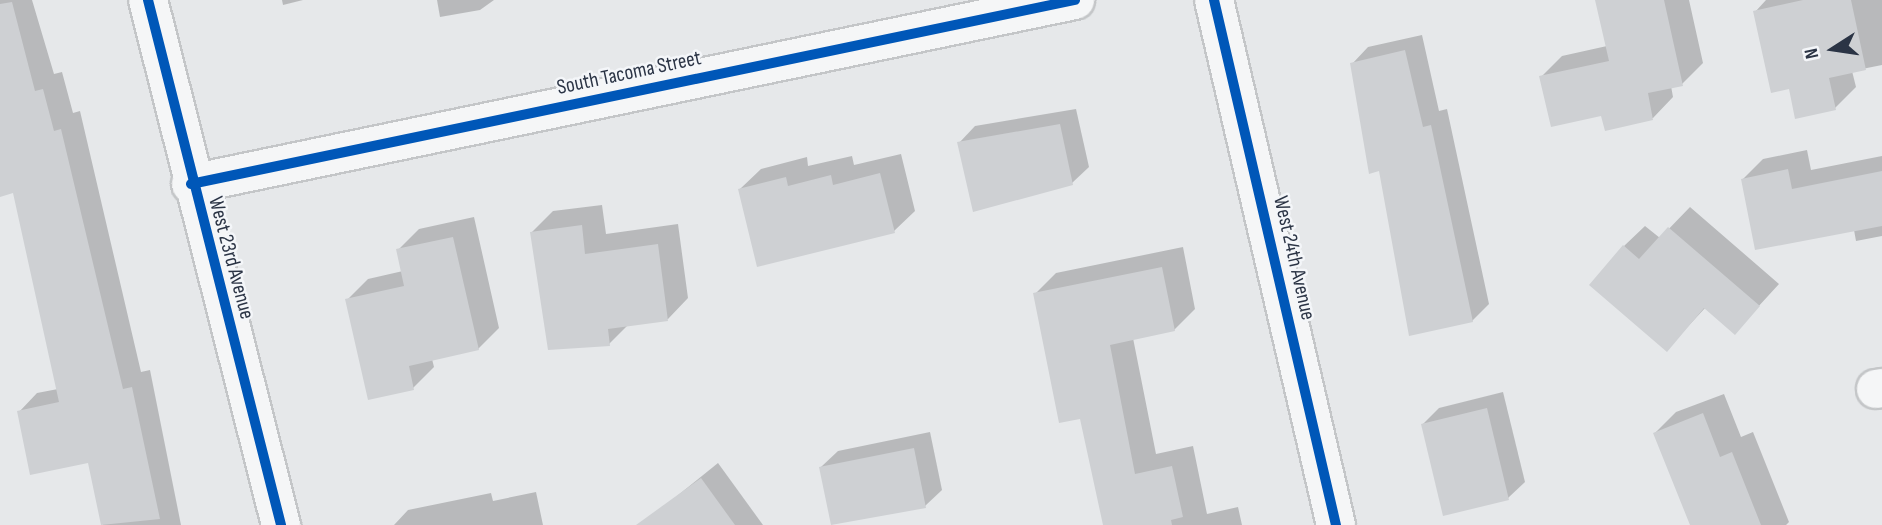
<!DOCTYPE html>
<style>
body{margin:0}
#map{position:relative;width:1882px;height:525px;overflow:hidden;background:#e6e8ea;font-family:"Sofia Sans Condensed",sans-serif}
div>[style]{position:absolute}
.shadow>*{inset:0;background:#0003}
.building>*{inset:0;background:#ced0d3}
.roads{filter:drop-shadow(2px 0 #c4c6c8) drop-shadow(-2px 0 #c4c6c8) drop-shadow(0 2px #c4c6c8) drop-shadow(0 -2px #c4c6c8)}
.street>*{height:38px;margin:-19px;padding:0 19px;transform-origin:19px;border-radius:19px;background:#f5f6f7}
.cycleway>*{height:10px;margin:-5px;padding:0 5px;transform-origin:5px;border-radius:5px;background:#0057b8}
span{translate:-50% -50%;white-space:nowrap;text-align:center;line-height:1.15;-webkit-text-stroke:5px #f4f6f9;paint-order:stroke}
.street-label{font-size:21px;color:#2b3445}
.north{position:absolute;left:1798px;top:14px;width:70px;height:70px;-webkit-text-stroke:5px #f4f6f9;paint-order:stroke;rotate:258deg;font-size:19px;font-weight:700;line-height:28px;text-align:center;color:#2b3445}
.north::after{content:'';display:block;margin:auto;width:24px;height:32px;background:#2b3445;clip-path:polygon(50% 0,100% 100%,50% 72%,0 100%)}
</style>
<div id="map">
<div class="shadow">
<i style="clip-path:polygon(0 0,32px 0,54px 74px,62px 72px,73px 113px,80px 111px,141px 372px,150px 370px,181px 525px,103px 525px,89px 461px,19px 412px,37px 393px,58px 389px,15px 191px,0 195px)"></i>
<i style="clip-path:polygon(282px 0,303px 0,283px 5px)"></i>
<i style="clip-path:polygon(437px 0,494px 0,480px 10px,440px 17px)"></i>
<i style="clip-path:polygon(1598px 0,1689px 0,1703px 63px,1682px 84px,1671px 86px,1673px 97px,1653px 118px,1602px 114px,1541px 77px,1562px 56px,1607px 46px)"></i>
<i style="clip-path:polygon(1766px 0,1882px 0,1882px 65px,1852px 71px,1856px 87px,1835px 108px,1790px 87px,1755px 12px)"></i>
<i style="clip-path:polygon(1422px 35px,1439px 111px,1447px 109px,1489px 304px,1472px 321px,1381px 169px,1352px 64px,1368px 47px)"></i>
<i style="clip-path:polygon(1076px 109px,1089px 167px,1072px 183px,959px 143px,975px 126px)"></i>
<i style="clip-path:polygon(1807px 150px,1811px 170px,1882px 156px,1882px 236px,1856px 241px,1854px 230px,1743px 179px,1763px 159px)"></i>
<i style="clip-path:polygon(901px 154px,915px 211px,894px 231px,740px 189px,761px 169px,807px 157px,808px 166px,852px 156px,854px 165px)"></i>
<i style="clip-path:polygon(602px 205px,606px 234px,678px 224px,688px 298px,668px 319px,629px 324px,609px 344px,532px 232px,553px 211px)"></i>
<i style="clip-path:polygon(1690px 207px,1779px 284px,1735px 332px,1706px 307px,1667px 349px,1624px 246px,1645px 226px,1660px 238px)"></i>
<i style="clip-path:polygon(474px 217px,499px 328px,478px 349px,432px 359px,434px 367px,413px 388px,347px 300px,368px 279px,403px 271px,398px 250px,419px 229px)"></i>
<i style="clip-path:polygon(1183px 247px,1195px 309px,1174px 330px,1133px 338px,1156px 454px,1193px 446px,1207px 514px,1238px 507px,1242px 525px,1105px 525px,1081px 417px,1035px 294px,1056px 273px)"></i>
<i style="clip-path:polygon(1503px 392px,1525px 482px,1508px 498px,1423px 424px,1439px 408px)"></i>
<i style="clip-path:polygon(1724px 394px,1741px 437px,1753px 432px,1789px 522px,1786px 525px,1692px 525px,1655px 433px,1676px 412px)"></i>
<i style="clip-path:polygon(930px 432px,942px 490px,925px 506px,821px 467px,838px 451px)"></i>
<i style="clip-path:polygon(718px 463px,763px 525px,665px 525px,656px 513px)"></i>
<i style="clip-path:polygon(536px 492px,543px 525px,394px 525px,408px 510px,491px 493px,493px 501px)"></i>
</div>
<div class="building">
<i style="clip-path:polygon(1595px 0,1664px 0,1683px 86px,1648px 93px,1653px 120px,1605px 131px,1601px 116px,1551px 127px,1539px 76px,1609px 61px)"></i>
<i style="clip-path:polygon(1803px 0,1851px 0,1866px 70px,1829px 78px,1836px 110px,1795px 119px,1789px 89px,1771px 93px,1753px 11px)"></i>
<i style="clip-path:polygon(12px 2px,35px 91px,43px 89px,54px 131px,61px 129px,123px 389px,132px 387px,160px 519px,101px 525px,88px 463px,30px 475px,17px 411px,59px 402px,13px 193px,0 197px,0 4px)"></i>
<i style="clip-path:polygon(1405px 50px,1423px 127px,1431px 125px,1473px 322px,1409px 336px,1379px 171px,1369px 174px,1350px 63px)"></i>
<i style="clip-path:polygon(1060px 124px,1073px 185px,973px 212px,957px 142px)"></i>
<i style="clip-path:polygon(1788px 169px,1792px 189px,1882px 171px,1882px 226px,1755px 250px,1741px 179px)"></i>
<i style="clip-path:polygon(880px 173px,895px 233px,757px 267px,738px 189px,786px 177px,788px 186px,831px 175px,833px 185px)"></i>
<i style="clip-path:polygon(582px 225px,585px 254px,658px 244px,668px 321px,608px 329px,610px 346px,548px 350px,530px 232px)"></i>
<i style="clip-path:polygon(1668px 227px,1760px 306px,1735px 335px,1704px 308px,1667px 352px,1589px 285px,1623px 245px,1639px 259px)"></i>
<i style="clip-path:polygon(453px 237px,479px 350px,409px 366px,414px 390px,368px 400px,345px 299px,404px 286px,396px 249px)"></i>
<i style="clip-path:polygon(1162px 267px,1175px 331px,1110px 345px,1135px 474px,1172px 466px,1183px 517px,1171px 520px,1172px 525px,1103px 525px,1080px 419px,1059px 423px,1033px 293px)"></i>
<i style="clip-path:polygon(1487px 408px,1509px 500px,1443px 516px,1421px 424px)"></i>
<i style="clip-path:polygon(1703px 413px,1720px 457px,1732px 452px,1761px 525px,1690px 525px,1653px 433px)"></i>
<i style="clip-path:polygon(914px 448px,926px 508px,831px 525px,819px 467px)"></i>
<i style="clip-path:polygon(701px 478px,735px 525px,636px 525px)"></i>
</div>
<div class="roads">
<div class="street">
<i style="left:148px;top:0;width:542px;rotate:75.78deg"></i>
<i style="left:1214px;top:0;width:539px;rotate:76.92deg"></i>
<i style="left:191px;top:184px;width:903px;rotate:-11.76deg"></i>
<i style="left:1876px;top:389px;width:6px;rotate:-9deg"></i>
</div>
</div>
<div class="cycleway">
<i style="left:148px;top:0;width:542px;rotate:75.78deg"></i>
<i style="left:1214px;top:0;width:539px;rotate:76.92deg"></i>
<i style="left:191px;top:184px;width:903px;rotate:-11.76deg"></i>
</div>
<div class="street-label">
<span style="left:629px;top:73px;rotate:-12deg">South Tacoma Street</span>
<span style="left:231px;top:258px;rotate:75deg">West 23rd Avenue</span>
<span style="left:1294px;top:258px;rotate:77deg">West 24th Avenue</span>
</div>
<div class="north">N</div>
</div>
